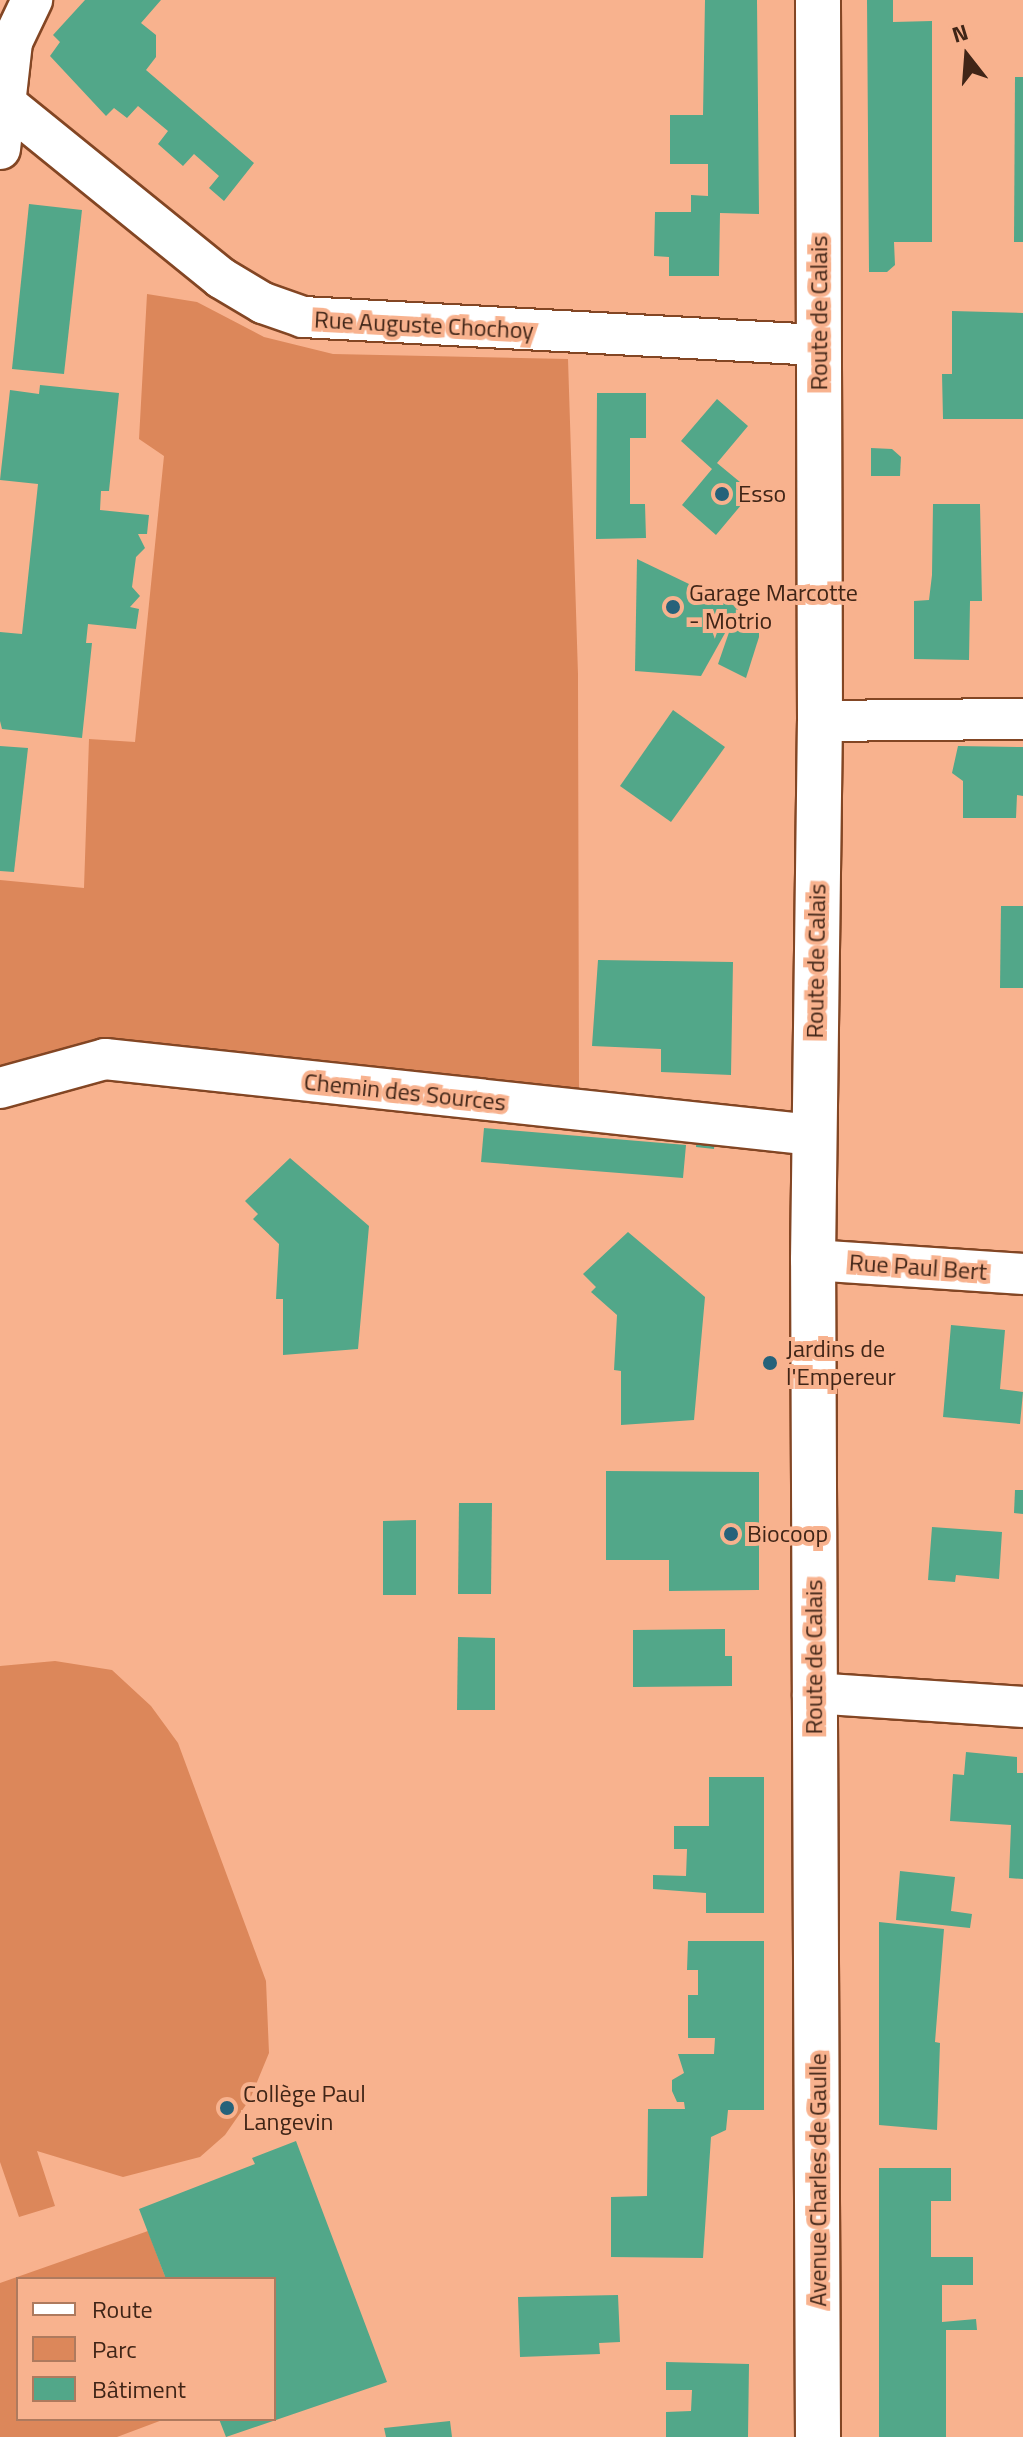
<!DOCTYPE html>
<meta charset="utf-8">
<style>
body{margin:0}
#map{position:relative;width:1023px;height:2437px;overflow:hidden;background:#f8b28e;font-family:"Titillium Web",sans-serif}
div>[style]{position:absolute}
.green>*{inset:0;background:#dc875a}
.building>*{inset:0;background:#52a789}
.roads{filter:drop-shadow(2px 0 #834624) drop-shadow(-2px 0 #834624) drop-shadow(0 2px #834624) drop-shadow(0 -2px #834624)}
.street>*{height:40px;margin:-20px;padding:0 20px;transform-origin:20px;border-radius:20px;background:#fff}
.secondary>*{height:44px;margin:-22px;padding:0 22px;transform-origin:22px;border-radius:22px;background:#fff}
.dots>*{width:22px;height:22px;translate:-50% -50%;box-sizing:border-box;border:4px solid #f8b28e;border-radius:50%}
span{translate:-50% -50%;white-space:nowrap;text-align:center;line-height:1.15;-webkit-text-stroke:8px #f8b28e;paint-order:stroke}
.street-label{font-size:24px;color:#402517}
.poi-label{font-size:24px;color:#402517}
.left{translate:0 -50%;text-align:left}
.legend{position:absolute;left:16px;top:2277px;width:260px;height:144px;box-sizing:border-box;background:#f8b28e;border:2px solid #ae7a5e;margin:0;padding:10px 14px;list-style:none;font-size:24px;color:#402517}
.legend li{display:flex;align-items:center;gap:16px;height:40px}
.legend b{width:40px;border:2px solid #ae7a5e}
.north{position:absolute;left:927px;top:16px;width:80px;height:80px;-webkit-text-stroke:6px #f8b28e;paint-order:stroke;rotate:343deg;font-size:22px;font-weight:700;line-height:32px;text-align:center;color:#402517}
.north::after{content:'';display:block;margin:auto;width:28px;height:36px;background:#402517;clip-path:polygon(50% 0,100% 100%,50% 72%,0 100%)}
</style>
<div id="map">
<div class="green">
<i style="clip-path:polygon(147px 294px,197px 302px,264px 337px,333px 354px,568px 359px,578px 674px,579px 1091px,86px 1056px,0 1083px,0 880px,84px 888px,89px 739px,135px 742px,164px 456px,139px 439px)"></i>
<i style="clip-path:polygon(55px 1661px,112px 1670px,151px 1706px,178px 1743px,266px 1981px,269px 2053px,250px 2099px,225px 2135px,200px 2157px,123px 2177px,37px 2151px,55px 2206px,19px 2217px,0 2162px,0 1666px)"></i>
<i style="clip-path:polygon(148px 2231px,166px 2279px,18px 2279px,18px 2419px,165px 2419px,117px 2437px,0 2437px,0 2283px)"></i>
</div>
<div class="building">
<i style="clip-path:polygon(85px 0,161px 0,141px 23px,156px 35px,156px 57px,146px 70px,254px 163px,224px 201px,209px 188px,219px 176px,194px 154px,183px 166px,158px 144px,168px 131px,138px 106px,127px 118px,114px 108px,106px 116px,50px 56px,60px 42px,53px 35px)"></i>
<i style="clip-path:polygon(705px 0,757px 0,759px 214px,720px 213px,719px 276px,669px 276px,669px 257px,654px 256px,655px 212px,691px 212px,691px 195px,708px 196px,708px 164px,670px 164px,670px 115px,703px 115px)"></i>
<i style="clip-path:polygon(867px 0,893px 0,893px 22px,932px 21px,932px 242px,894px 242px,895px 265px,887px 272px,869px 272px)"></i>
<i style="clip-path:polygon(1015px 77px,1023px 77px,1023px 242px,1014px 242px)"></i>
<i style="clip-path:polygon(29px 204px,82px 210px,64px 374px,12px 369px)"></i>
<i style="clip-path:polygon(952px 311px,1023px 313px,1023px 419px,943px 419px,942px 374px,952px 374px)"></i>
<i style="clip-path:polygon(40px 385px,119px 393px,109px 491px,101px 491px,100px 510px,149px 515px,147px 534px,138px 534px,145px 548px,136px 557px,132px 587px,140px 596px,130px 607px,139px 609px,136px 629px,88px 624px,86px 643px,92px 643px,82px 738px,2px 729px,0 721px,0 632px,22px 634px,38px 484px,0 480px,10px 390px,39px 394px)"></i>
<i style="clip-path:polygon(597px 393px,646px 393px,646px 438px,630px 438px,630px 504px,645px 504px,646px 538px,596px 539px)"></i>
<i style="clip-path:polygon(717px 399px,748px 426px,717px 463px,752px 492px,716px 535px,682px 505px,712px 469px,681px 441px)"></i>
<i style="clip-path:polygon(871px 448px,892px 449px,901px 457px,900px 476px,871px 476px)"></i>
<i style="clip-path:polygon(933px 504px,980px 504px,982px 601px,970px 601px,969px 660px,914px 659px,914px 601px,929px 600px,932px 575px)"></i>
<i style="clip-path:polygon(637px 559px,739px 608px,701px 676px,635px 671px)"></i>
<i style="clip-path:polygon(734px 618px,759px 620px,759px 637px,746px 678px,718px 664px)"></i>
<i style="clip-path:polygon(673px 710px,725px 747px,671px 822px,620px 786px)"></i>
<i style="clip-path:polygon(0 746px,28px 748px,14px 872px,0 871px)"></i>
<i style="clip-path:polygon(958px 746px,1023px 747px,1023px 796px,1017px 795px,1016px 818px,963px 818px,963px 781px,952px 773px)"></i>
<i style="clip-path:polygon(1001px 906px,1023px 906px,1023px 988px,1000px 988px)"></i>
<i style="clip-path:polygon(598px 960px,733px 962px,731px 1075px,661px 1072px,661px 1049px,592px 1046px)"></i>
<i style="clip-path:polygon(484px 1128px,686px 1145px,683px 1178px,481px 1162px)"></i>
<i style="clip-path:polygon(697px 1136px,715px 1137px,714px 1149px,696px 1147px)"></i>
<i style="clip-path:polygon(290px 1158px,369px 1226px,358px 1349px,283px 1355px,283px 1299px,276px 1299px,279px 1244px,253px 1219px,258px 1214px,245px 1201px)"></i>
<i style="clip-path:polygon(628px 1232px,705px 1297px,694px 1420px,621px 1425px,621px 1371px,614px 1370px,617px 1315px,591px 1292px,596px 1287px,583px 1274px)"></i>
<i style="clip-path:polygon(951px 1325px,1005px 1330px,1000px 1389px,1023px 1392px,1020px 1424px,943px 1417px)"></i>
<i style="clip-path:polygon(606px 1471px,759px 1472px,759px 1590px,669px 1591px,669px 1560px,606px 1560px)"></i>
<i style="clip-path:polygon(1015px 1490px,1023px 1490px,1023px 1514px,1014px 1513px)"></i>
<i style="clip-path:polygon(459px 1503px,492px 1503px,491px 1594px,458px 1594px)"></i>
<i style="clip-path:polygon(416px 1520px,416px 1595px,383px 1595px,383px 1521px)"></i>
<i style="clip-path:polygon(932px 1527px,1002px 1532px,999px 1579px,956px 1575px,955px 1582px,928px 1580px)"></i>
<i style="clip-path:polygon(725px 1629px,725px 1656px,732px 1656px,732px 1686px,633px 1687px,633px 1630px)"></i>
<i style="clip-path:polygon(458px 1637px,495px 1638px,495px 1710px,457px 1710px)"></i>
<i style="clip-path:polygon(966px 1752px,1017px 1757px,1017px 1773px,1023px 1773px,1023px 1879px,1009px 1878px,1011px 1825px,950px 1821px,953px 1774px,964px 1775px)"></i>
<i style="clip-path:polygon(709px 1777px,764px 1777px,764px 1913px,706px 1913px,706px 1893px,653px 1889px,653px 1875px,686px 1876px,687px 1849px,674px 1849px,674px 1826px,709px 1826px)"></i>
<i style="clip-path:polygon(900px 1871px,955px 1877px,951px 1911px,972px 1914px,970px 1928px,896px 1920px)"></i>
<i style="clip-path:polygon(879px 1922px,944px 1929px,935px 2042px,940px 2043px,937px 2130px,879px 2125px)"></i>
<i style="clip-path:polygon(688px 1941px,764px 1941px,764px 2110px,728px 2110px,726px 2130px,711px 2137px,703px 2258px,611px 2257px,611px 2197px,647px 2196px,648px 2109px,685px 2109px,684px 2102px,677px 2102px,672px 2091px,672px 2080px,684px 2073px,678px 2054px,714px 2054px,715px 2038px,688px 2038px,688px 1995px,698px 1995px,698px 1970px,687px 1970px)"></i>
<i style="clip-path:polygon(296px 2141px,387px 2382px,226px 2437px,219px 2419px,274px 2419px,274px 2279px,166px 2279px,139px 2209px,255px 2164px,252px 2158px)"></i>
<i style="clip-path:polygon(879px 2168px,951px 2168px,951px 2201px,931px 2201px,931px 2257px,973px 2257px,973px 2285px,942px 2285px,942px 2322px,976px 2319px,977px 2330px,946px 2330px,946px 2437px,879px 2437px)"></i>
<i style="clip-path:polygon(618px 2295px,620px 2342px,599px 2343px,600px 2354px,520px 2357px,518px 2297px)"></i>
<i style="clip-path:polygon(666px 2362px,749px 2364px,748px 2437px,666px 2437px,666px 2412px,691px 2411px,692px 2390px,666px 2390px)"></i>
<i style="clip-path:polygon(450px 2421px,452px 2437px,386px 2437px,384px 2428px)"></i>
</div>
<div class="roads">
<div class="street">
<i style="left:5px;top:103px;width:278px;rotate:39deg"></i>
<i style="left:221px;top:278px;width:49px;rotate:30.8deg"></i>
<i style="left:263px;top:303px;width:42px;rotate:19.3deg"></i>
<i style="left:303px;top:317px;width:517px;rotate:3.11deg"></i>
<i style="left:0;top:149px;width:108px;rotate:-83.6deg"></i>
<i style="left:12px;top:42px;width:47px;rotate:-64.5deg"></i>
<i style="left:820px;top:721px;width:203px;rotate:-0.6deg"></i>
<i style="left:0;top:1088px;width:109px;rotate:-15.4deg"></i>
<i style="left:105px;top:1059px;width:713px;rotate:6.12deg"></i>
<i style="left:813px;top:1260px;width:210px;rotate:3.8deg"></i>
<i style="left:813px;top:1693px;width:210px;rotate:3.8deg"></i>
</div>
<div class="secondary">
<i style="left:818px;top:2437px;width:1177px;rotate:-90.24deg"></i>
<i style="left:813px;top:1260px;width:539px;rotate:-89.26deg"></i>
<i style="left:820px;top:721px;width:721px;rotate:-90.16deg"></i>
</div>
</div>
<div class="dots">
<i style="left:722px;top:494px;background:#26627a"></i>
<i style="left:673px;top:607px;background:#26627a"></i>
<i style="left:770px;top:1363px;background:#26627a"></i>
<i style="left:731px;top:1534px;background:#26627a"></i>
<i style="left:227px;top:2108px;background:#26627a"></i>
</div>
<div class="street-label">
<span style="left:819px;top:313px;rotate:-90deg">Route de Calais</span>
<span style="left:424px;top:325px;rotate:3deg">Rue Auguste Chochoy</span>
<span style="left:816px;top:961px;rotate:-89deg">Route de Calais</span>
<span style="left:405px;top:1092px;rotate:6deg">Chemin des Sources</span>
<span style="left:918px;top:1267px;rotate:4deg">Rue Paul Bert</span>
<span style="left:814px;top:1657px;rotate:-90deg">Route de Calais</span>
<span style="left:818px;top:2180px;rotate:-90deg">Avenue Charles de Gaulle</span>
</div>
<div class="poi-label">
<span class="left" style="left:738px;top:494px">Esso</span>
<span class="left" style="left:689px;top:607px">Garage Marcotte<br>- Motrio</span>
<span class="left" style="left:786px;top:1363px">Jardins de<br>l'Empereur</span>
<span class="left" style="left:747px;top:1534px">Biocoop</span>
<span class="left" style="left:243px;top:2108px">Collège Paul<br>Langevin</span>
</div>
<ul class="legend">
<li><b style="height:10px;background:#fff"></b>Route</li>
<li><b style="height:22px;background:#dc875a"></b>Parc</li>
<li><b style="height:22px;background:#52a789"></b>Bâtiment</li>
</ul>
<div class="north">N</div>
</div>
